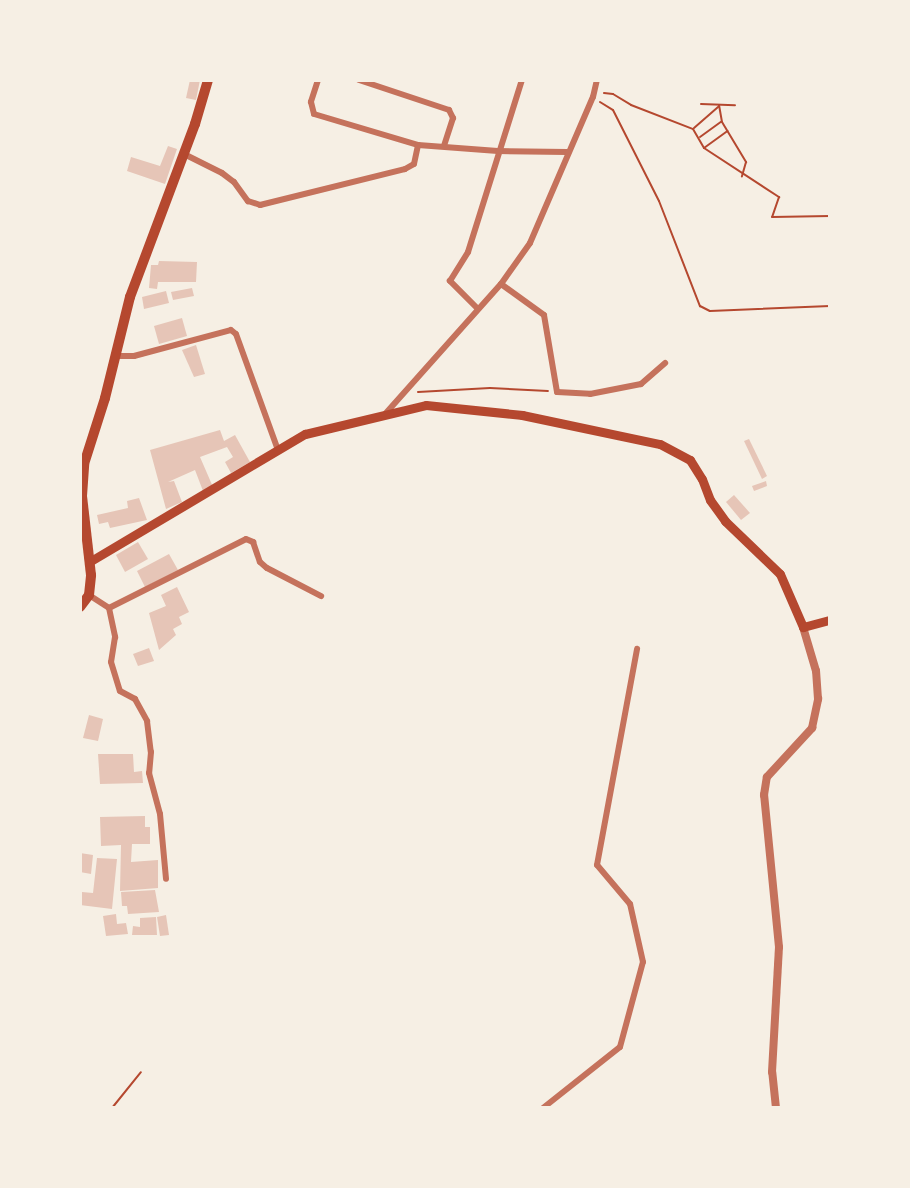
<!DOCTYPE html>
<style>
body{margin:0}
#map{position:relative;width:910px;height:1188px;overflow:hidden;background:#f6efe4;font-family:"Space Grotesk",sans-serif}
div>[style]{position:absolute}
.building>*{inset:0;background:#e6c5b7}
.path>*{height:2px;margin:-1px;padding:0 1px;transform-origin:1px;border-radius:1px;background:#b5482f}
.minor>*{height:6px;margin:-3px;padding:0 3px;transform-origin:3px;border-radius:3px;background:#c5725c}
.tertiary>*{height:8px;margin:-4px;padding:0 4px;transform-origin:4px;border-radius:4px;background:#c5725c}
.secondary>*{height:9px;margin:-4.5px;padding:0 4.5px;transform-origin:4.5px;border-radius:4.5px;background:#b5482f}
.primary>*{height:10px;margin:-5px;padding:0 5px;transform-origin:5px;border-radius:5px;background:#b5482f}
span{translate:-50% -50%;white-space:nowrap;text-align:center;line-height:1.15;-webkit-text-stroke:7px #f6efe4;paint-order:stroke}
.frame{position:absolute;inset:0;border:82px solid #f6efe4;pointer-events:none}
</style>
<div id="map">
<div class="building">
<i style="clip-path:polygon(190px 80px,200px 80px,196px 100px,186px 98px)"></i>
<i style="clip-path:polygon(168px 146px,177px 149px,165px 184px,127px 171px,131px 157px,160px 166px)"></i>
<i style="clip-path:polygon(159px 261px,197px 262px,196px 282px,158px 282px,157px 289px,149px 288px,151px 265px,158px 265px)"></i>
<i style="clip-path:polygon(192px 288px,194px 296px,173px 300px,171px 292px)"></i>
<i style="clip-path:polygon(166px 291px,169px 303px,144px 309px,142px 297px)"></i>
<i style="clip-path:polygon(182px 318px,187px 336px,159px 344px,154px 326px)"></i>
<i style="clip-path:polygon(196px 345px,205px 374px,194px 377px,182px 350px)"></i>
<i style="clip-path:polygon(220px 430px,224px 441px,235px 435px,250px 462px,231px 473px,225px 462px,233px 457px,227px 447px,200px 457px,213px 487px,203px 491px,195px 470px,168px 482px,174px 481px,182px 502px,166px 509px,150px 450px)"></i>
<i style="clip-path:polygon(749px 439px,767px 476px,762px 479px,744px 441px)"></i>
<i style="clip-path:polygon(766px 481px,767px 486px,754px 491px,752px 486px)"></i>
<i style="clip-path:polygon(734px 495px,750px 513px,741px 520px,726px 502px)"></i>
<i style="clip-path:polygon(139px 498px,147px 520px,110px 528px,108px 522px,99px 524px,97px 515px,128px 508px,127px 501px)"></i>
<i style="clip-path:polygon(138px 542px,148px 559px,125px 572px,116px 555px)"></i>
<i style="clip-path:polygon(169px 554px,178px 570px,145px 587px,137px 571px)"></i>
<i style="clip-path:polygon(177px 587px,189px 612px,179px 617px,182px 624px,173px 629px,176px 635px,159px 650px,149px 613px,166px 606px,161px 595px)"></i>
<i style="clip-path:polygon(149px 648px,154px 661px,138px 666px,133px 654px)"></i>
<i style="clip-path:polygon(89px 715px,103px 719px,98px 741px,83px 738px)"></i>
<i style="clip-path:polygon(98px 754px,133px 754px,134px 772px,142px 771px,143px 783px,100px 784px)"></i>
<i style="clip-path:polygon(145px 816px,145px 827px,150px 827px,150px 844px,132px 844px,131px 862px,158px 860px,158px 888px,120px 891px,121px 845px,101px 846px,100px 817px)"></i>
<i style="clip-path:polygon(80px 853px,93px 855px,91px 874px,80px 872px)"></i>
<i style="clip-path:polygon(97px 858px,117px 859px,112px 909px,80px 905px,82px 892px,93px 893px)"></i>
<i style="clip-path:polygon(155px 890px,159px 912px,128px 914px,127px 906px,122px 906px,121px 892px)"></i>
<i style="clip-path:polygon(116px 914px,117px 924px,126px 923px,128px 934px,106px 936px,103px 916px)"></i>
<i style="clip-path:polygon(166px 915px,169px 935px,160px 936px,157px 917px)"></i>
<i style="clip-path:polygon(156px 917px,157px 935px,132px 935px,133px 926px,140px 927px,140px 918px)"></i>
</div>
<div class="path">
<i style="left:604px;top:93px;width:9px;rotate:6deg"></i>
<i style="left:613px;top:94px;width:21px;rotate:31deg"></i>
<i style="left:631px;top:105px;width:66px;rotate:21.2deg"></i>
<i style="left:693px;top:129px;width:22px;rotate:60deg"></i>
<i style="left:704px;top:148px;width:90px;rotate:33.2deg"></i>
<i style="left:779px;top:197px;width:21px;rotate:109deg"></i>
<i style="left:772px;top:217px;width:58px;rotate:-1deg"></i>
<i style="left:600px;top:102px;width:15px;rotate:32deg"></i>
<i style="left:613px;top:110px;width:102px;rotate:63.2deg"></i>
<i style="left:659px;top:201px;width:113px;rotate:68.7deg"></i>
<i style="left:700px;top:306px;width:11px;rotate:27deg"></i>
<i style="left:710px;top:311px;width:120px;rotate:-2.4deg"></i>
<i style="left:701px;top:104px;width:34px;rotate:2deg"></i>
<i style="left:719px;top:105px;width:17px;rotate:80deg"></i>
<i style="left:722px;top:122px;width:47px;rotate:59deg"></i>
<i style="left:746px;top:162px;width:15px;rotate:106deg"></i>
<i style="left:694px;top:128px;width:33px;rotate:-41deg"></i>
<i style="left:700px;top:137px;width:26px;rotate:-36deg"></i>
<i style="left:704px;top:148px;width:29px;rotate:-36deg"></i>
<i style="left:418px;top:392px;width:72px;rotate:-3.2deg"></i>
<i style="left:490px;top:388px;width:58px;rotate:3deg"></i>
<i style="left:112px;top:1108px;width:46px;rotate:-51.1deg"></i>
</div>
<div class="minor">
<i style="left:318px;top:80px;width:23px;rotate:108deg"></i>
<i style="left:311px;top:102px;width:12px;rotate:76deg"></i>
<i style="left:314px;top:114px;width:109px;rotate:16.6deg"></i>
<i style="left:359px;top:80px;width:95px;rotate:18.4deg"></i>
<i style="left:449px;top:110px;width:9px;rotate:63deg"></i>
<i style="left:453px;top:118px;width:29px;rotate:108deg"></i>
<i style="left:184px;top:154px;width:42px;rotate:26.6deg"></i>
<i style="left:222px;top:173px;width:15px;rotate:37deg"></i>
<i style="left:234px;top:182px;width:24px;rotate:54deg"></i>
<i style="left:248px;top:201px;width:13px;rotate:18deg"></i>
<i style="left:260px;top:205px;width:149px;rotate:-13.9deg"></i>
<i style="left:405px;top:169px;width:10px;rotate:-29deg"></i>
<i style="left:414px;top:164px;width:19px;rotate:-78deg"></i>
<i style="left:418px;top:145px;width:80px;rotate:4.3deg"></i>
<i style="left:498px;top:151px;width:69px;rotate:0.8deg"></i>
<i style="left:501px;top:284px;width:53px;rotate:35.8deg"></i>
<i style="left:544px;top:315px;width:78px;rotate:80.4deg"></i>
<i style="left:557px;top:392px;width:33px;rotate:3deg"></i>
<i style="left:590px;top:394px;width:52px;rotate:-11.1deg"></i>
<i style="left:641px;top:384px;width:32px;rotate:-41deg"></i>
<i style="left:478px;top:309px;width:40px;rotate:-135deg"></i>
<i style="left:450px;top:281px;width:34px;rotate:-58deg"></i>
<i style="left:468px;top:252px;width:180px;rotate:-72.6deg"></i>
<i style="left:115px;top:356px;width:19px"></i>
<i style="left:134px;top:356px;width:100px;rotate:-15deg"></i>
<i style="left:231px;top:330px;width:6px;rotate:39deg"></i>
<i style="left:236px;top:334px;width:123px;rotate:70.1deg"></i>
<i style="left:386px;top:413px;width:173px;rotate:-48.3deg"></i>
<i style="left:501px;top:284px;width:50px;rotate:-54.7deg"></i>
<i style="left:530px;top:243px;width:159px;rotate:-66.7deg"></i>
<i style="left:593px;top:97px;width:17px;rotate:-77deg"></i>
<i style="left:89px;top:595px;width:24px;rotate:33deg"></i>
<i style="left:109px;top:608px;width:30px;rotate:78deg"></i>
<i style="left:115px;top:637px;width:25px;rotate:99deg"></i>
<i style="left:111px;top:662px;width:30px;rotate:73deg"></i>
<i style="left:120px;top:691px;width:17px;rotate:28deg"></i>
<i style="left:135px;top:699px;width:25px;rotate:61deg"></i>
<i style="left:147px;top:721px;width:31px;rotate:83deg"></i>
<i style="left:151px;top:752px;width:21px;rotate:95deg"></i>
<i style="left:149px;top:773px;width:42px;rotate:75deg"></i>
<i style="left:160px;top:814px;width:65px;rotate:84.7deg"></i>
<i style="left:109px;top:608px;width:153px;rotate:-26.7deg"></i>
<i style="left:246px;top:539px;width:8px;rotate:23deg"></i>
<i style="left:253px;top:542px;width:21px;rotate:71deg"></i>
<i style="left:260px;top:562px;width:9px;rotate:41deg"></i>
<i style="left:267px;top:568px;width:61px;rotate:27.4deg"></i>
<i style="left:543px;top:1108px;width:98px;rotate:-38.4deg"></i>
<i style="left:620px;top:1047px;width:88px;rotate:-74.9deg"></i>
<i style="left:643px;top:962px;width:59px;rotate:-102.6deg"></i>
<i style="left:630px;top:904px;width:51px;rotate:-130.2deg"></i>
<i style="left:597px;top:865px;width:220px;rotate:-79.5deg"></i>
</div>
<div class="tertiary">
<i style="left:776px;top:1108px;width:36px;rotate:-96deg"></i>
<i style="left:772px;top:1072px;width:125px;rotate:-86.8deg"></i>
<i style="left:779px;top:947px;width:153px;rotate:-95.6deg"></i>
<i style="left:764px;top:795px;width:18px;rotate:-81deg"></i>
<i style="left:767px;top:777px;width:67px;rotate:-47.4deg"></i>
<i style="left:812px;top:728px;width:30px;rotate:-78deg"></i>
<i style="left:818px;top:699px;width:28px;rotate:-94deg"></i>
<i style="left:816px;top:671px;width:46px;rotate:-106.5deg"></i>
</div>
<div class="secondary">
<i style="left:89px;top:562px;width:251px;rotate:-30.7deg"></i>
<i style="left:305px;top:434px;width:124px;rotate:-13.5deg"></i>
<i style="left:426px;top:405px;width:97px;rotate:5.9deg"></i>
<i style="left:522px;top:415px;width:141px;rotate:11.9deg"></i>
<i style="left:660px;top:444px;width:34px;rotate:28deg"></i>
<i style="left:690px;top:460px;width:22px;rotate:58deg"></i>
<i style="left:702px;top:479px;width:22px;rotate:69deg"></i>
<i style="left:710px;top:500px;width:26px;rotate:54deg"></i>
<i style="left:725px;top:521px;width:76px;rotate:43.9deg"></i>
<i style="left:780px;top:574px;width:58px;rotate:66.5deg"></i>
<i style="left:803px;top:627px;width:28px;rotate:-15deg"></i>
</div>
<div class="primary">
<i style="left:80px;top:607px;width:15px;rotate:-53deg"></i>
<i style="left:89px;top:595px;width:20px;rotate:-84deg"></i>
<i style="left:91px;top:575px;width:80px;rotate:-96.5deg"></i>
<i style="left:82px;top:496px;width:32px;rotate:-86deg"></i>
<i style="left:84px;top:464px;width:69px;rotate:-72.3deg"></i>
<i style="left:105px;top:398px;width:104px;rotate:-76.1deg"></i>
<i style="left:130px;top:297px;width:185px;rotate:-69.4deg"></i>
<i style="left:195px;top:124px;width:46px;rotate:-73.5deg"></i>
</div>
<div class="frame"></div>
</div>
